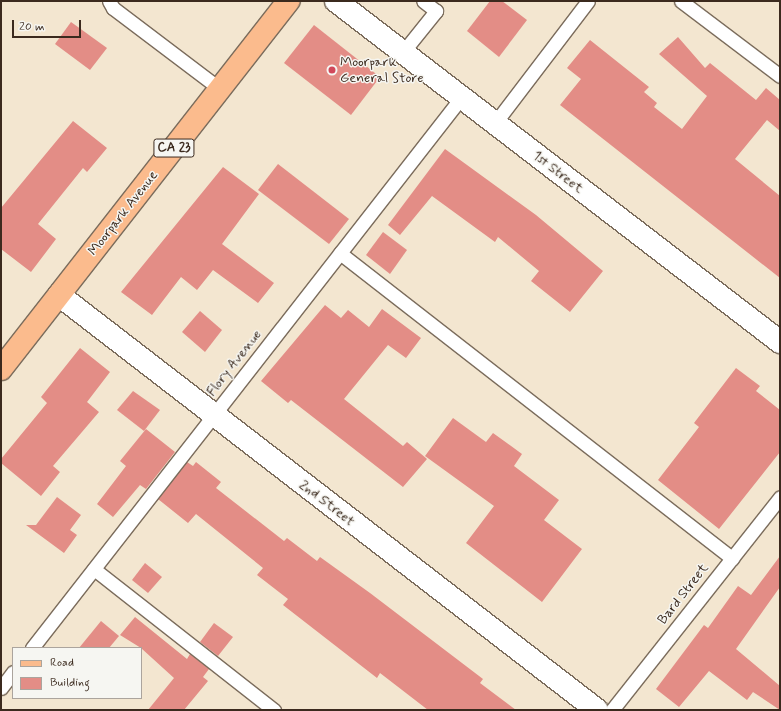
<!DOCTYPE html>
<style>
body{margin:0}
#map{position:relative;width:781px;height:711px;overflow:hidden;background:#f3e6d0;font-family:Mynerve,sans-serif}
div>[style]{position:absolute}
.building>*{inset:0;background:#e38d86}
.roads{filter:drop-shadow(1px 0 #7b6c5c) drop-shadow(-1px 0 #7b6c5c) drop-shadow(0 1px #7b6c5c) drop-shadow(0 -1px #7b6c5c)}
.lane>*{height:13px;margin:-6.5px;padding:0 6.5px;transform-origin:6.5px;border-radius:6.5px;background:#fff}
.street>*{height:22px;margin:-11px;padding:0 11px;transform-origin:11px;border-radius:11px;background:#fff}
.primary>*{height:22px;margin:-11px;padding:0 11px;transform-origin:11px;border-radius:11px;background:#fbbb8d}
.dots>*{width:11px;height:11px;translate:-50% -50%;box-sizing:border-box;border:2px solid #f6f6f2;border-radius:50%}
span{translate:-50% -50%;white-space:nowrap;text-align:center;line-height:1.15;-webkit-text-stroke:3px #f6f6f2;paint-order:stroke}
.shield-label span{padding:1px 3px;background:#f6f6f2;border:1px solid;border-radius:3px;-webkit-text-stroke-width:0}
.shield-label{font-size:13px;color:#3b2a1e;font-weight:700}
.poi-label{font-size:14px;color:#3b2a1e}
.left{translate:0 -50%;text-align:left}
.street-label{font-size:14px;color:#3b2a1e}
.frame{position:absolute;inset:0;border:2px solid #3b2a1e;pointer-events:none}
.legend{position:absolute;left:12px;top:647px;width:130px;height:52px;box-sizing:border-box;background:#f6f6f2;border:1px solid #aba49d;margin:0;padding:5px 7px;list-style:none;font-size:12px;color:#3b2a1e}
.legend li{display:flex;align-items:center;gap:8px;height:20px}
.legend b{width:20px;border:1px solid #aba49d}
.scale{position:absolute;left:12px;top:20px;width:69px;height:18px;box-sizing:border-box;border:2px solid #3b2a1e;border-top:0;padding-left:5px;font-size:12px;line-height:14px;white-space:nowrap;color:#3b2a1e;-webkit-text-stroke:3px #f6f6f2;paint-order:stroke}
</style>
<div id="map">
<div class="building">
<i style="clip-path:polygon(490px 1px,502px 1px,527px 20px,499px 57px,467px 31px)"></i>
<i style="clip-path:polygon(71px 22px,107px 48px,90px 70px,55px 44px)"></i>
<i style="clip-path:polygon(314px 25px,380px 77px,351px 115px,284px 63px)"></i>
<i style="clip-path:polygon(678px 37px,705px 68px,710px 63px,756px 100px,766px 88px,780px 100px,780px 131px,767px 120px,735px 159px,780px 196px,780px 278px,560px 105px,581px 79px,567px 68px,590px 40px,649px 87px,644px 92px,657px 103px,654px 107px,682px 129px,707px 96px,659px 54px)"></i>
<i style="clip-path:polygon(73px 121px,107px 148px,87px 172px,83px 168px,38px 224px,56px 239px,31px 272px,1px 249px,1px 208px)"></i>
<i style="clip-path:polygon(445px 149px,536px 215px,603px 271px,570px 312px,531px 281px,539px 271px,498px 237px,495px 242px,432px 196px,400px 235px,388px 225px)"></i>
<i style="clip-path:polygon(278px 164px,349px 219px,329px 244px,258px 190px)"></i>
<i style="clip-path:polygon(223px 167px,259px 194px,222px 244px,274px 283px,258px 303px,213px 270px,197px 290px,181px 277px,152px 315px,121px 292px)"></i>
<i style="clip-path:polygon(383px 232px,407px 250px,390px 274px,366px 255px)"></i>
<i style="clip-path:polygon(325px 305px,341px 318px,348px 310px,369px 327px,382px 309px,421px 338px,406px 358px,388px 345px,344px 399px,403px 446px,407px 442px,427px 459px,403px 487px,291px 400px,288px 403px,261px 381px)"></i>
<i style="clip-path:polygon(200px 311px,222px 330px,205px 352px,182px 332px)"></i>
<i style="clip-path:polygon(80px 348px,110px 372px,87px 402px,99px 412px,53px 466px,60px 472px,41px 496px,1px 463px,1px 459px,47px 403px,41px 397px)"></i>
<i style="clip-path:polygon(736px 368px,760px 386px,756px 391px,780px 410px,780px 452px,719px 529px,658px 480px,699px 427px,694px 423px)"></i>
<i style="clip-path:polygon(133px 391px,160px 410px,144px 431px,117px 410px)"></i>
<i style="clip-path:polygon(453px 418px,486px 442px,493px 433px,522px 454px,514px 466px,559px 500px,544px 520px,582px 549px,542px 602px,466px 543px,494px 506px,425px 456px)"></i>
<i style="clip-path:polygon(146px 429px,175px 452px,146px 489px,140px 485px,113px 517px,97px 504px,126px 466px,120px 461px)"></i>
<i style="clip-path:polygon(187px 462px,193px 466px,196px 462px,221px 482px,216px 488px,284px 541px,287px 538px,317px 561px,320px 557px,370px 593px,483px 679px,480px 683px,516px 710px,428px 710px,380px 673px,377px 678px,283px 605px,288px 599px,257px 575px,263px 568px,196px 514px,188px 523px,158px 499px)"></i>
<i style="clip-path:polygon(57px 497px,81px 515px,70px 530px,77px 535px,64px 553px,26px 525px,36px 525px)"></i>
<i style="clip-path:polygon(780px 556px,780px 587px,736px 649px,780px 686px,780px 710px,753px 692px,747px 700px,709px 671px,679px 707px,656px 689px,704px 625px,708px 628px,738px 586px,751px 595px)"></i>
<i style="clip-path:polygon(145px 563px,162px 577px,148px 593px,132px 580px)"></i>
<i style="clip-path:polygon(135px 617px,187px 659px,190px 654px,209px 669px,203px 677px,208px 681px,184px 710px,148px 710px,174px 678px,141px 648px,120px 635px)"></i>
<i style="clip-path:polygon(101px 621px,119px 636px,109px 648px,79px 648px)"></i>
<i style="clip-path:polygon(214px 623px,233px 637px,218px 656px,200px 642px)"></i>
</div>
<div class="roads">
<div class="lane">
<i style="left:109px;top:1px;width:8px;rotate:60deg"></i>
<i style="left:113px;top:8px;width:134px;rotate:37.1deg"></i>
<i style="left:681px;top:1px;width:124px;rotate:37.1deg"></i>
<i style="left:403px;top:52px;width:53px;rotate:-51.2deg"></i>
<i style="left:436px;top:11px;width:16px;rotate:-142deg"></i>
<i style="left:495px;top:123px;width:153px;rotate:-52.7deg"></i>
<i style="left:340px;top:253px;width:497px;rotate:37.9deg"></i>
<i style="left:94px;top:569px;width:229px;rotate:38.1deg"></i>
<i style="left:32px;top:648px;width:698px;rotate:-52.05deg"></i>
<i style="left:1px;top:688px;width:20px;rotate:-53deg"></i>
<i style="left:612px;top:710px;width:271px;rotate:-51.7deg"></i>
</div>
<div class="street">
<i style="left:336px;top:1px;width:560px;rotate:37.52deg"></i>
<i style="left:59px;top:295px;width:679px;rotate:37.65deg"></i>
</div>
<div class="primary">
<i style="left:1px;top:369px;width:467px;rotate:-52deg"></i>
</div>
</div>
<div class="dots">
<i style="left:332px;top:70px;background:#d1495b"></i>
</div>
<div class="shield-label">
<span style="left:174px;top:148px">CA 23</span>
</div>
<div class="poi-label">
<span class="left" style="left:340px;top:70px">Moorpark<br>General Store</span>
</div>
<div class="street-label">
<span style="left:558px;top:172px;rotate:38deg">1st Street</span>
<span style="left:123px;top:213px;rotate:-52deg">Moorpark Avenue</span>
<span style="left:234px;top:363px;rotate:-52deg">Flory Avenue</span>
<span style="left:327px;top:503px;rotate:38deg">2nd Street</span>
<span style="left:683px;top:594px;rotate:-52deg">Bard Street</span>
</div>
<div class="frame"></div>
<ul class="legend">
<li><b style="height:5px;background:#fbbb8d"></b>Road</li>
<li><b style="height:11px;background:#e38d86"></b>Building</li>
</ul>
<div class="scale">20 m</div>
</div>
